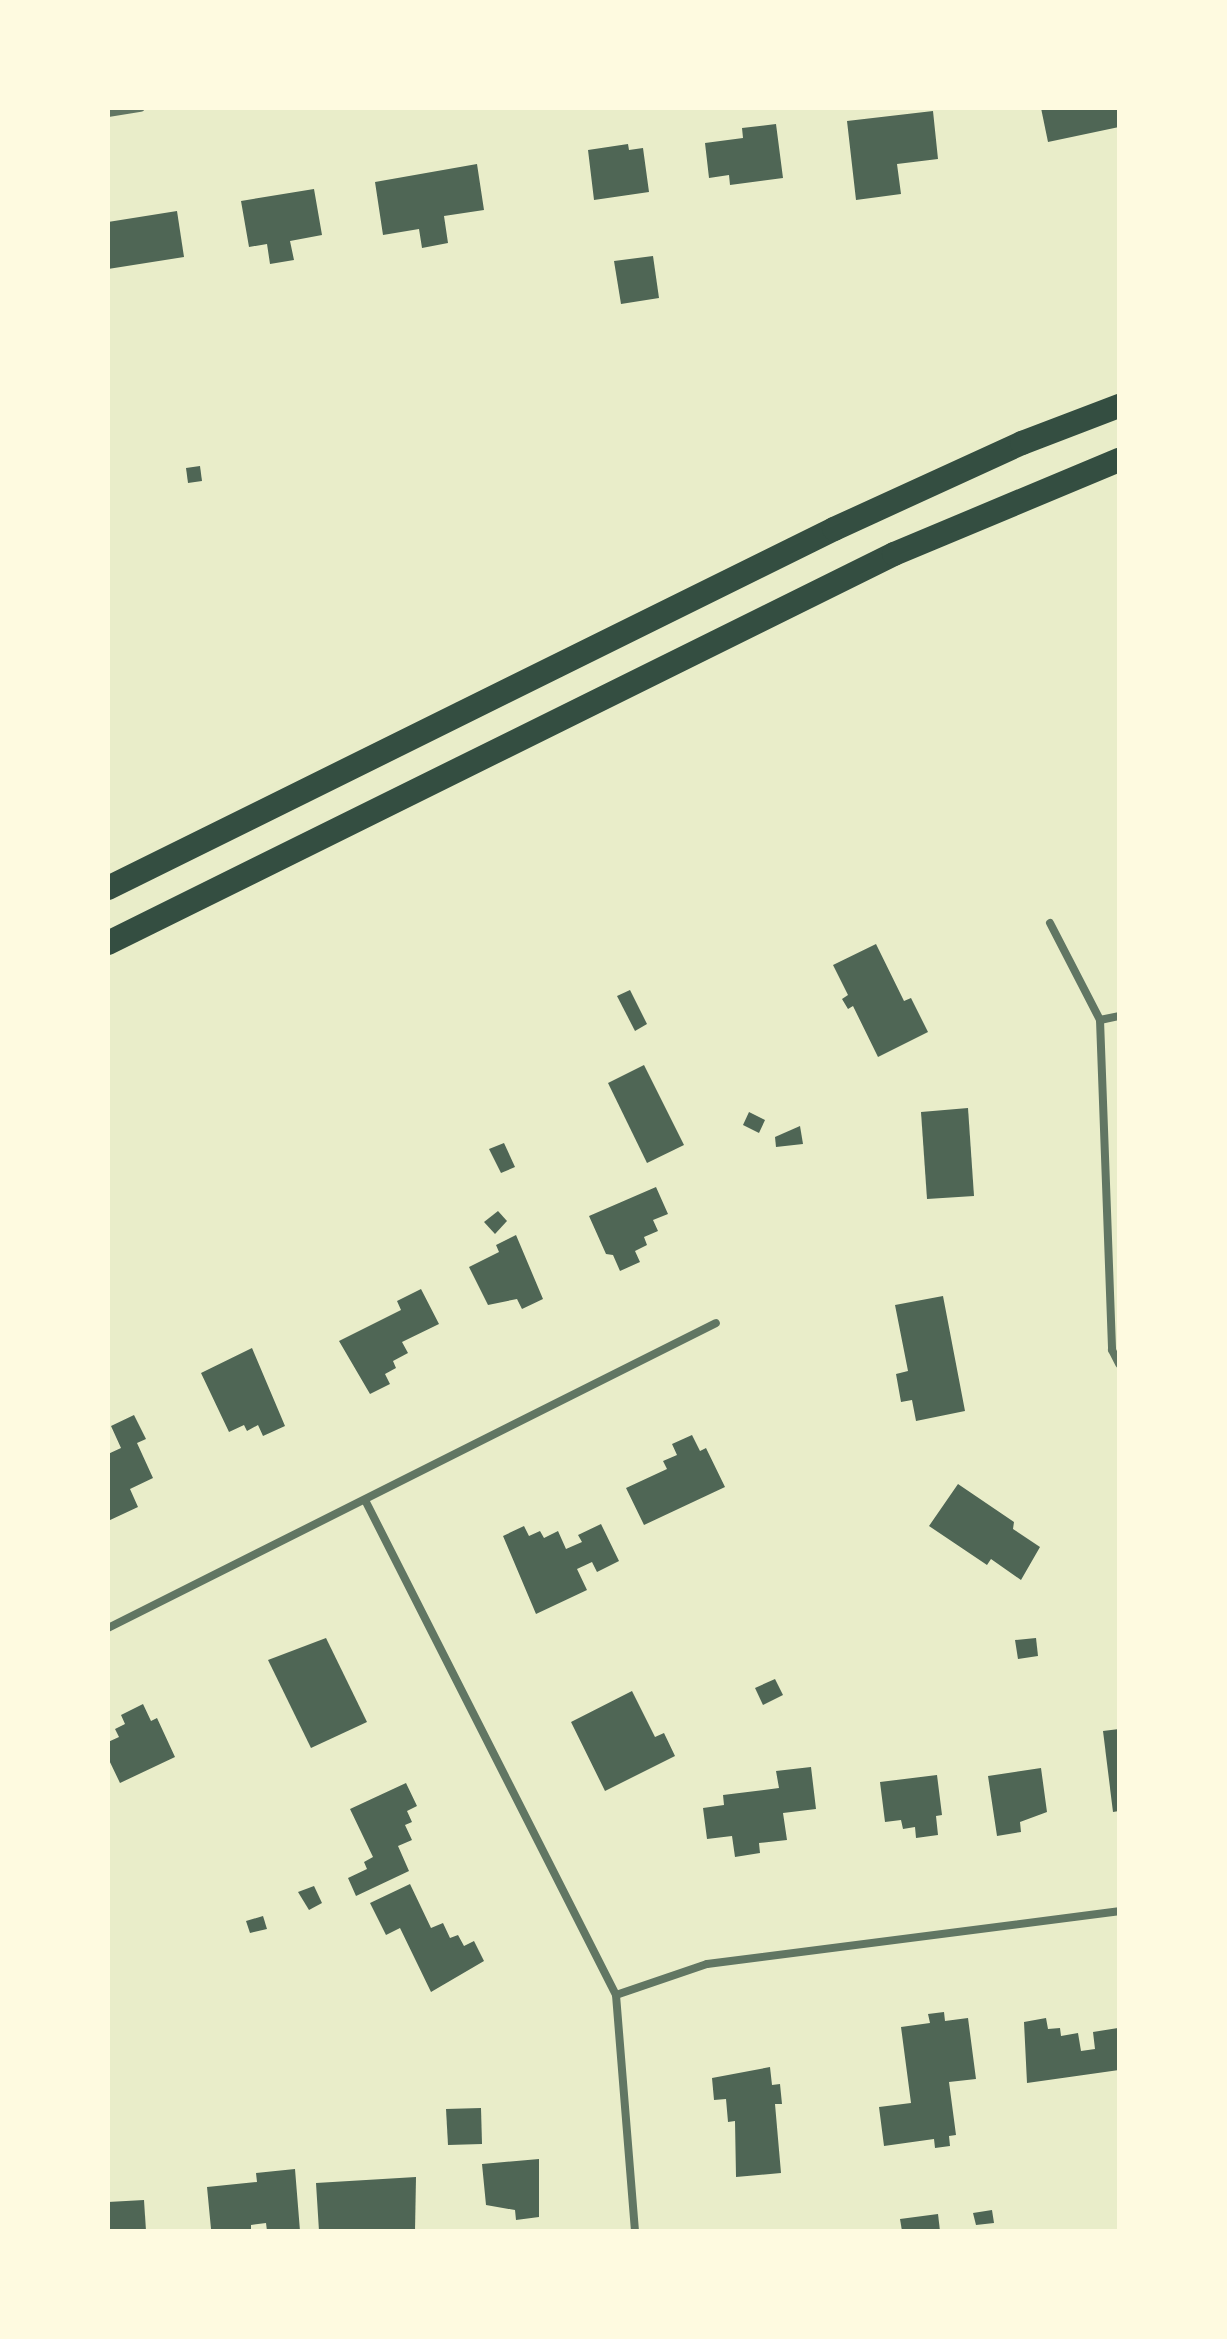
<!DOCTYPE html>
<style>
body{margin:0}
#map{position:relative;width:1227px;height:2339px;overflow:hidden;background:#e9edc9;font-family:Literata,serif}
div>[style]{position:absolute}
.building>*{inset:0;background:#4f6655}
.minor>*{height:8px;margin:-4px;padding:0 4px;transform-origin:4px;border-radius:4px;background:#617663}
.motorway>*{height:24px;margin:-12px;padding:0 12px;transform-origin:12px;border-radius:12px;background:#344e41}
span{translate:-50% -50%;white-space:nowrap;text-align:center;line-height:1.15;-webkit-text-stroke:7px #fefae0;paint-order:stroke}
.frame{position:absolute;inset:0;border:110px solid #fefae0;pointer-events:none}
</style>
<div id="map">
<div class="building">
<i style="clip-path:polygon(1041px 108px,1119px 108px,1119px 127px,1048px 142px)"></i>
<i style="clip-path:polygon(933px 111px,938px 159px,897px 164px,901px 194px,856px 200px,847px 121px)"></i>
<i style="clip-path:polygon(776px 124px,783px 178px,730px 185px,729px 175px,709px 178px,705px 143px,743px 138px,742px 128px)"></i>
<i style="clip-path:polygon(628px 144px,629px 150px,643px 148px,649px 192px,594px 200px,588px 150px)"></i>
<i style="clip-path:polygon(477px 164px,484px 210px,444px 216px,448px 243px,422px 248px,419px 229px,383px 235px,375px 182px)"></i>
<i style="clip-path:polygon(314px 189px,322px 235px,290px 241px,294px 260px,270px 264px,267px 244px,249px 247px,241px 201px)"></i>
<i style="clip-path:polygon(177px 211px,184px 257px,108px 269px,108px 222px)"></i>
<i style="clip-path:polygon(653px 256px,659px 298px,621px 304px,614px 261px)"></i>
<i style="clip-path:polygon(200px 466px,202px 481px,188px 483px,186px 468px)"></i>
<i style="clip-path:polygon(876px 944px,904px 1001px,911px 998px,928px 1032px,878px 1057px,853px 1006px,848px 1009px,842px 999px,848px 995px,833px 965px)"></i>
<i style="clip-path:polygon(630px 990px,647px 1024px,635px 1031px,617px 996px)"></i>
<i style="clip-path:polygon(644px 1065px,684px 1145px,647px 1163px,608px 1083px)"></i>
<i style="clip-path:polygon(968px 1108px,974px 1196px,927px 1199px,921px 1112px)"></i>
<i style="clip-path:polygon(749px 1112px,765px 1120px,759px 1133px,743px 1125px)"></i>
<i style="clip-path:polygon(800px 1126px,803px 1144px,776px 1147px,775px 1137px)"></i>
<i style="clip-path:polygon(504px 1143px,515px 1167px,501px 1173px,489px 1149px)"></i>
<i style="clip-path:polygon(656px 1187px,668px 1214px,653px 1220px,658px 1231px,644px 1237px,647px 1245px,635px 1251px,640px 1262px,620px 1271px,613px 1255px,606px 1254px,589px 1216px)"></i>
<i style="clip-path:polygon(498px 1211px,507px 1221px,495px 1234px,484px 1222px)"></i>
<i style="clip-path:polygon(516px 1235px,543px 1299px,522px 1309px,517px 1299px,488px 1305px,469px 1267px,499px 1252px,496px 1245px)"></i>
<i style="clip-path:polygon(421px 1289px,439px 1324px,402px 1342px,408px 1353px,393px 1361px,396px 1368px,385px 1374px,390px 1384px,370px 1394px,339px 1341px,401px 1310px,397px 1301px)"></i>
<i style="clip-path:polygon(943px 1296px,965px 1411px,916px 1421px,912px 1400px,901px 1402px,896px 1374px,908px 1371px,895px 1305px)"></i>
<i style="clip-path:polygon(252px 1348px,285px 1426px,263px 1436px,258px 1425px,247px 1431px,244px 1425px,229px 1432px,201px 1373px)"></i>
<i style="clip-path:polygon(134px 1415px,146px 1439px,137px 1443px,153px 1478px,130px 1489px,138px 1507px,108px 1521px,108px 1454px,121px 1448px,111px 1426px)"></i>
<i style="clip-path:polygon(692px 1435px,700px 1451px,706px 1448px,725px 1487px,644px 1525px,626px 1488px,667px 1469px,663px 1461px,677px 1455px,672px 1444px)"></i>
<i style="clip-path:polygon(958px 1484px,1014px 1522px,1013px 1529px,1040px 1547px,1021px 1580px,991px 1559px,987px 1565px,929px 1526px)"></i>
<i style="clip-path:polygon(601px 1524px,619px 1561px,597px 1572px,592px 1562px,577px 1569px,587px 1590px,536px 1614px,503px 1536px,524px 1526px,529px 1536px,540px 1531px,544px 1538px,558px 1531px,566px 1549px,582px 1542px,578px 1535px)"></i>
<i style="clip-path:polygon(326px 1638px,367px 1722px,311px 1748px,268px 1660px)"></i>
<i style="clip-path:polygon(1036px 1638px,1038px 1656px,1018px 1659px,1015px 1640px)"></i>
<i style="clip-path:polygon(775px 1679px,783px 1695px,763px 1705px,755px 1688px)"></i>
<i style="clip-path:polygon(632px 1691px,655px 1737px,664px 1733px,675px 1756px,605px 1791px,571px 1722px)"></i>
<i style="clip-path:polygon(143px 1704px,151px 1721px,157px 1718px,175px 1757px,120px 1783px,108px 1758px,108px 1742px,119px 1737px,115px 1729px,125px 1724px,121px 1715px)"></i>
<i style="clip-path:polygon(1119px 1729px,1119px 1811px,1113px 1812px,1103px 1731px)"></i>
<i style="clip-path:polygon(811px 1767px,816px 1809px,783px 1813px,787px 1840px,759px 1843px,760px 1853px,735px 1857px,732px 1836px,707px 1839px,703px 1808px,724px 1805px,723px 1795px,779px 1788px,776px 1771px)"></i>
<i style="clip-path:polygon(1041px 1768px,1047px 1812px,1020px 1822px,1021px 1832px,997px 1836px,988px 1776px)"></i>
<i style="clip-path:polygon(937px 1775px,942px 1815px,936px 1816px,938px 1835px,916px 1838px,915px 1827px,903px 1829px,901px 1820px,885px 1822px,880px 1782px)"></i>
<i style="clip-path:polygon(406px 1783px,417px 1806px,407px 1811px,412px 1822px,405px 1825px,412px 1840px,398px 1846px,409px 1871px,356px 1896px,348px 1878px,367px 1869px,364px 1862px,373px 1857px,350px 1809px)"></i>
<i style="clip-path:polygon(410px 1884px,431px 1928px,443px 1923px,450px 1938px,458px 1935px,464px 1946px,474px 1941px,484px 1961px,431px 1992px,400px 1928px,386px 1935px,370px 1903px)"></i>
<i style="clip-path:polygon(314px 1886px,322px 1903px,309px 1910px,298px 1892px)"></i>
<i style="clip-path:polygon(263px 1916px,267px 1929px,250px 1933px,246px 1921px)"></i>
<i style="clip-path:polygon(944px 2012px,945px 2021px,968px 2018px,976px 2079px,949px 2082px,956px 2135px,949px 2136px,950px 2146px,935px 2148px,934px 2139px,884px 2146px,879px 2107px,911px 2103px,901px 2027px,930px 2023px,928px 2014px)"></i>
<i style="clip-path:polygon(1046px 2018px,1048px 2029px,1060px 2028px,1061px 2036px,1078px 2033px,1081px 2051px,1095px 2049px,1093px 2032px,1118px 2028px,1119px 2070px,1027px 2083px,1024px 2022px)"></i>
<i style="clip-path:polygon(770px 2067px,772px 2085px,780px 2084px,782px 2104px,775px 2104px,781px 2173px,736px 2177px,735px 2121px,728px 2122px,726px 2099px,714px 2100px,712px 2078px)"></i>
<i style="clip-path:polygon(481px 2108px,482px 2144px,448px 2145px,446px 2109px)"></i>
<i style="clip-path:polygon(539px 2159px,539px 2217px,516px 2220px,515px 2210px,486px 2205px,482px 2164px)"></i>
<i style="clip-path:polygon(295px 2169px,300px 2231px,267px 2231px,266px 2223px,251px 2225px,251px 2231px,211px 2229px,207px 2187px,257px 2182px,256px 2173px)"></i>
<i style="clip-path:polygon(416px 2177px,415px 2231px,319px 2231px,316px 2183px)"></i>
<i style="clip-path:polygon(144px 2200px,146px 2231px,108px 2231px,108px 2202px)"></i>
<i style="clip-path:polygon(992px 2210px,994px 2223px,976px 2225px,973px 2213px)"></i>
<i style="clip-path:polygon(938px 2214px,940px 2231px,902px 2231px,900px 2219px)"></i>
</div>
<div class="minor">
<i style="left:108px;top:113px;width:33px;rotate:-9deg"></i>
<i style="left:1050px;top:923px;width:109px;rotate:62.7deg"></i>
<i style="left:1100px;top:1020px;width:330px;rotate:87.9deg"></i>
<i style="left:1112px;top:1350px;width:16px;rotate:63deg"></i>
<i style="left:1100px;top:1020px;width:19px;rotate:-12deg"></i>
<i style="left:365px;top:1500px;width:555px;rotate:63.11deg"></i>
<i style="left:616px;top:1995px;width:237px;rotate:85.4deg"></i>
<i style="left:108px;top:1628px;width:680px;rotate:-26.64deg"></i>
<i style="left:616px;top:1995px;width:96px;rotate:-18.8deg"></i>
<i style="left:707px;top:1964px;width:415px;rotate:-7.3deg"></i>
</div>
<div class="motorway">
<i style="left:108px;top:888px;width:810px;rotate:-26.31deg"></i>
<i style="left:834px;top:529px;width:207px;rotate:-24.6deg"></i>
<i style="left:1022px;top:443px;width:104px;rotate:-20.9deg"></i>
<i style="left:108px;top:943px;width:877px;rotate:-26.33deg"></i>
<i style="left:894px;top:554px;width:244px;rotate:-22.7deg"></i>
</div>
<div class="frame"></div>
</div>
